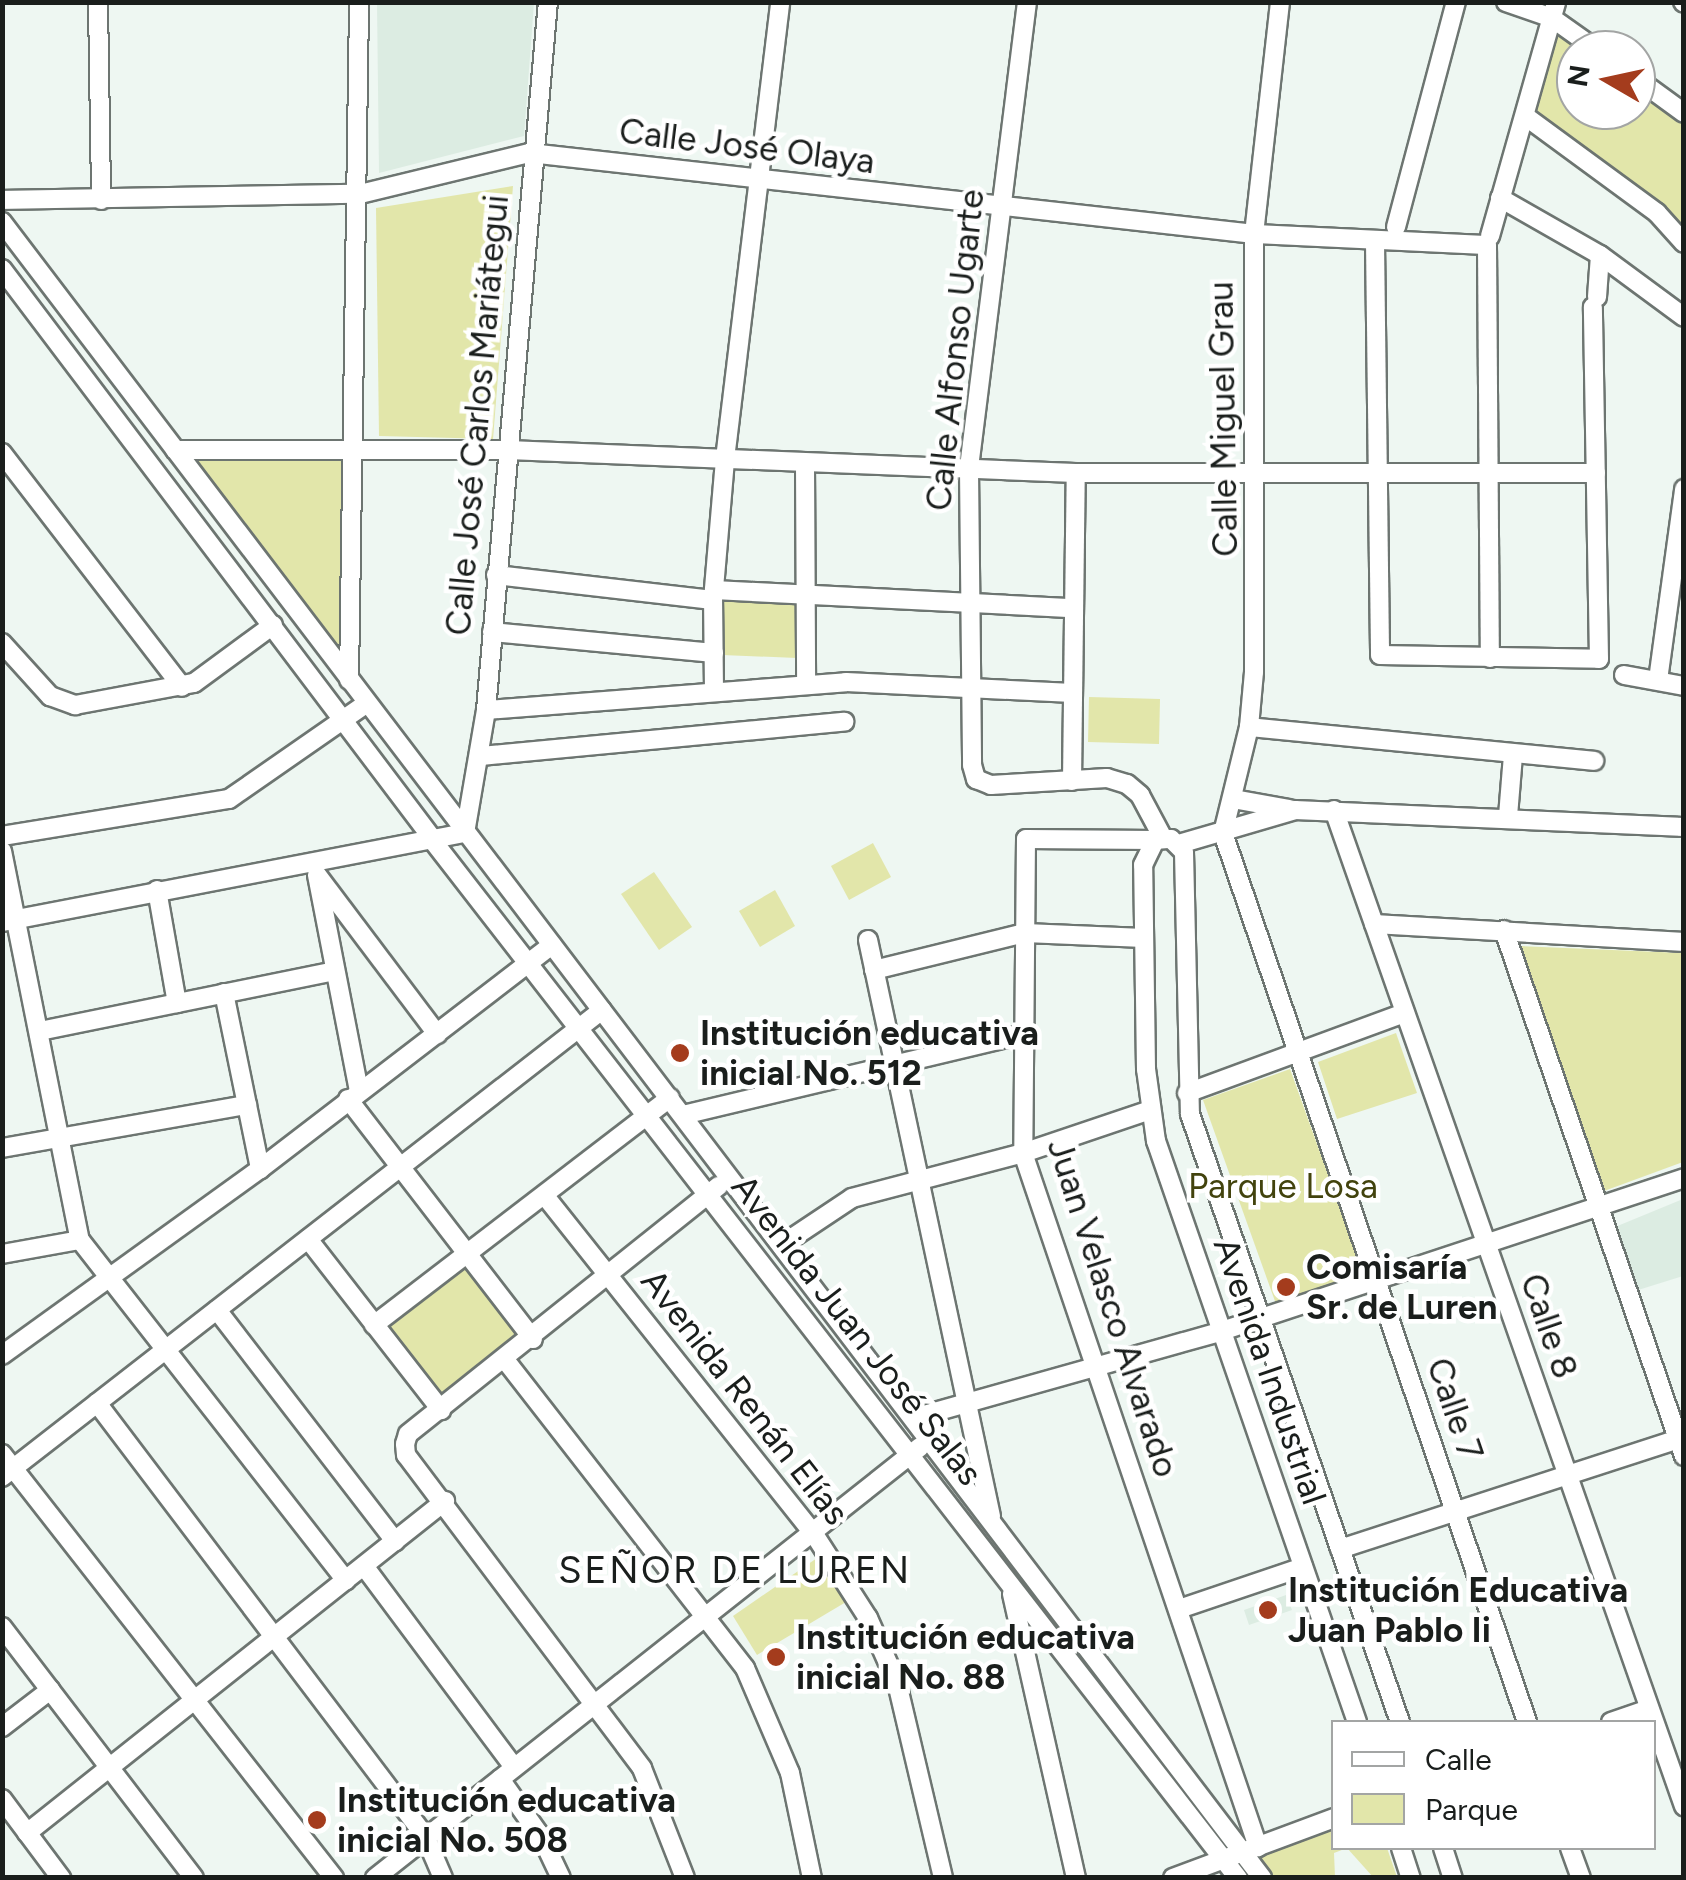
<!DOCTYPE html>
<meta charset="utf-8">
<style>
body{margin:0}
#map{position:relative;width:1686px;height:1880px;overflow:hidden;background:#eef7f2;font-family:Figtree,sans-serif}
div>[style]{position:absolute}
.built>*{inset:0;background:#dcece2}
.green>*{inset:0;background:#e2e6aa}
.roads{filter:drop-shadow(2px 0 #6d7571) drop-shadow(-2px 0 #6d7571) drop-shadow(0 2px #6d7571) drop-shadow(0 -2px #6d7571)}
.minor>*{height:18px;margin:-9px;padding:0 9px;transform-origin:9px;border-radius:9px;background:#fff}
.dots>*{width:28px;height:28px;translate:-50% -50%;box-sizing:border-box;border:5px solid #fff;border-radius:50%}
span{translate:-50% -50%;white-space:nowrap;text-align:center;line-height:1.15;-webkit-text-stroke:9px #fff;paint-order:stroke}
.street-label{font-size:35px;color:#1a1e1c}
.poi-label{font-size:35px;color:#1a1e1c;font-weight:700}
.left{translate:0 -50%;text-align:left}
.park-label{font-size:35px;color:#42430d}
.neighbourhood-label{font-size:38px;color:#1a1e1c;letter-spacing:2.5px}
.frame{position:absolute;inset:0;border:5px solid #1a1e1c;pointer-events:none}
.legend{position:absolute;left:1331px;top:1720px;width:325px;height:130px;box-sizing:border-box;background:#fff;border:2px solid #a3a5a4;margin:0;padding:12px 18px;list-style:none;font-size:30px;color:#1a1e1c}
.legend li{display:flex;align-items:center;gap:20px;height:50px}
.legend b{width:50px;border:2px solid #a3a5a4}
.north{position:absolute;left:1556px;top:30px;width:100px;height:100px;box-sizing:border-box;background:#fff;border:2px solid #a3a5a4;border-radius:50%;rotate:279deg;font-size:28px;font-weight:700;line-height:40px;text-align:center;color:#1a1e1c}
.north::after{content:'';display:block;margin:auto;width:35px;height:45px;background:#a43c1d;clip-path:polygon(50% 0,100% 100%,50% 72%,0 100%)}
</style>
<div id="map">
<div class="built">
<i style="clip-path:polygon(377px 3px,534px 3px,524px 136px,379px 173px)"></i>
<i style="clip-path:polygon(1683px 1199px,1683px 1276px,1635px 1291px,1615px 1227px)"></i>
<i style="clip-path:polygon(1286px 1595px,1292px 1610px,1249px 1625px,1244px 1610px)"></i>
</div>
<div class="green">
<i style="clip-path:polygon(1559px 33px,1587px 50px,1576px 50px,1576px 110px,1636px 110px,1636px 87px,1683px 122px,1683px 234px,1533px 115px)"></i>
<i style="clip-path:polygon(513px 186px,493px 439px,379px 436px,376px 208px)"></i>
<i style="clip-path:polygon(191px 455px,348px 456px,339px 647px)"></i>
<i style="clip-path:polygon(722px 596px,799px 600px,797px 658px,722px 655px)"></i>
<i style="clip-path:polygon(1089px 697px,1160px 699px,1159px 744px,1088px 742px)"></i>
<i style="clip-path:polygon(873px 843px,891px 877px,849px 900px,831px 866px)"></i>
<i style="clip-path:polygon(654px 872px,692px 927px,659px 950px,621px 894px)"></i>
<i style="clip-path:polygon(775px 890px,795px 926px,760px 947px,739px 911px)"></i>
<i style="clip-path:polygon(1520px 946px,1683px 953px,1683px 1162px,1604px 1191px)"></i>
<i style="clip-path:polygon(1396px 1033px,1417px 1093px,1337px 1119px,1318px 1062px)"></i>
<i style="clip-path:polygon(1290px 1069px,1363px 1272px,1276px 1304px,1203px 1100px)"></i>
<i style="clip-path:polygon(469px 1263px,523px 1335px,439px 1399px,385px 1328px)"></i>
<i style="clip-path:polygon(817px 1558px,846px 1602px,757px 1655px,733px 1616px)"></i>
<i style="clip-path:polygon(1333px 1828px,1334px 1848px,1347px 1848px,1334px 1853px,1335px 1877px,1273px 1877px,1259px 1857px)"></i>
<i style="clip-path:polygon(1347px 1848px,1387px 1848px,1397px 1877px,1373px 1877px)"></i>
</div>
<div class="roads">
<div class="minor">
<i style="left:98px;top:2px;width:198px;rotate:89.1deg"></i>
<i style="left:1027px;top:2px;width:472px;rotate:97.1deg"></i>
<i style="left:969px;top:470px;width:295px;rotate:89.4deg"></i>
<i style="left:972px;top:765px;width:15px;rotate:74deg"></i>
<i style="left:976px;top:779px;width:16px;rotate:22deg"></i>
<i style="left:991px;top:785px;width:116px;rotate:-3.5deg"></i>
<i style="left:1107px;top:778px;width:21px;rotate:17deg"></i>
<i style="left:1127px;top:784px;width:17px;rotate:40deg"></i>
<i style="left:1140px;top:795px;width:49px;rotate:61.9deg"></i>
<i style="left:1506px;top:2px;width:49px;rotate:19.2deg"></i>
<i style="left:1552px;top:18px;width:55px;rotate:35.4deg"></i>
<i style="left:1683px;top:2px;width:1px;rotate:45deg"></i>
<i style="left:1636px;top:78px;width:59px;rotate:36.1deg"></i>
<i style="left:1525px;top:116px;width:164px;rotate:36.3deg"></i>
<i style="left:1657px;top:213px;width:40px;rotate:48deg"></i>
<i style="left:1500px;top:198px;width:115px;rotate:29.7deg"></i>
<i style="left:1600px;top:255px;width:104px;rotate:36.4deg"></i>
<i style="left:2px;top:200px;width:358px;rotate:-1deg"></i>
<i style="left:360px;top:194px;width:175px;rotate:-13.6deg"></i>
<i style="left:530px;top:153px;width:729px;rotate:6.38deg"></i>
<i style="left:1254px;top:234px;width:233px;rotate:2.7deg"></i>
<i style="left:1487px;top:245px;width:413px;rotate:89.6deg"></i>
<i style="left:2px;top:222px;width:2081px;rotate:52.73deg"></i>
<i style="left:1396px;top:227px;width:233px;rotate:-75.1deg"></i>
<i style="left:1490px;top:236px;width:243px;rotate:-74.2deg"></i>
<i style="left:1375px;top:242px;width:413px;rotate:89.3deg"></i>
<i style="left:1380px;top:655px;width:219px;rotate:1deg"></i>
<i style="left:1599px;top:659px;width:352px;rotate:-91deg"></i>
<i style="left:2px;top:269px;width:718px;rotate:52.92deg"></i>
<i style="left:1597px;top:297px;width:42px;rotate:-85.9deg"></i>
<i style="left:175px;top:450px;width:333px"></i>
<i style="left:508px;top:450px;width:568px;rotate:2.32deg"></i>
<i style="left:1076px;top:473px;width:520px"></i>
<i style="left:2px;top:453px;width:295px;rotate:52.4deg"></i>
<i style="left:805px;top:465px;width:220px;rotate:89.7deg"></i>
<i style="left:496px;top:575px;width:218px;rotate:6.6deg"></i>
<i style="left:714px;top:590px;width:359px;rotate:2.9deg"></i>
<i style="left:492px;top:632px;width:223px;rotate:5.4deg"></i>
<i style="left:2px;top:643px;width:72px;rotate:47.8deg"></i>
<i style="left:50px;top:696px;width:27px;rotate:20deg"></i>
<i style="left:75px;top:705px;width:121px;rotate:-10.5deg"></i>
<i style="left:194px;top:683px;width:98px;rotate:-36.3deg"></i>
<i style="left:1624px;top:675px;width:61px;rotate:10.4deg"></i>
<i style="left:349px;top:680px;width:678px;rotate:-89.15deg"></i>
<i style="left:1658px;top:680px;width:193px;rotate:-82.2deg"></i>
<i style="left:714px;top:691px;width:91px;rotate:-90.6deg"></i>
<i style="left:713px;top:600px;width:142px;rotate:-85.1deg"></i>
<i style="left:725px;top:459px;width:460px;rotate:-83.1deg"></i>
<i style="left:486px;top:710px;width:361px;rotate:-4.4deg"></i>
<i style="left:846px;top:682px;width:227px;rotate:2.8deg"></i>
<i style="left:1249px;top:727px;width:347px;rotate:5.6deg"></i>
<i style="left:481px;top:756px;width:365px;rotate:-5.4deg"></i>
<i style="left:1072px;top:781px;width:308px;rotate:-89.3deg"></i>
<i style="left:1233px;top:799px;width:57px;rotate:10.1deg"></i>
<i style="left:1334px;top:810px;width:1056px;rotate:70.64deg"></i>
<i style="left:1508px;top:816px;width:61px;rotate:-85.3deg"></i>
<i style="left:465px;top:833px;width:125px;rotate:-80.3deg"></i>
<i style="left:486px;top:710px;width:711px;rotate:-85deg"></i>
<i style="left:1223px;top:833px;width:940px;rotate:71.12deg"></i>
<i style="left:1223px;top:833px;width:109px;rotate:-76.2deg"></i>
<i style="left:1249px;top:727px;width:55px;rotate:-84.8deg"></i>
<i style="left:1254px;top:672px;width:438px;rotate:-90deg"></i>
<i style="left:1254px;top:234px;width:233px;rotate:-83.6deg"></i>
<i style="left:2px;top:836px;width:230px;rotate:-9.3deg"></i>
<i style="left:229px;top:799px;width:168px;rotate:-34.8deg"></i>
<i style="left:1155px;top:840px;width:129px;rotate:-179.6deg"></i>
<i style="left:1026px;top:839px;width:314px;rotate:90.5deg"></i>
<i style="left:1023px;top:1153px;width:733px;rotate:71.29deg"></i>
<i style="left:433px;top:841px;width:1313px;rotate:52.18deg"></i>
<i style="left:1179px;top:844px;width:121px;rotate:-16.3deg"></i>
<i style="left:1295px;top:810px;width:389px;rotate:2.5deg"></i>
<i style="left:2px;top:851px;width:397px;rotate:78.7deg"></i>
<i style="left:80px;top:1240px;width:432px;rotate:52deg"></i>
<i style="left:317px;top:875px;width:220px;rotate:79deg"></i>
<i style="left:318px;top:876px;width:198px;rotate:53deg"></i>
<i style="left:157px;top:890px;width:115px;rotate:80deg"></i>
<i style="left:2px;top:922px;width:471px;rotate:-10.9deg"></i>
<i style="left:1374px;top:924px;width:311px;rotate:3.3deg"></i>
<i style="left:1504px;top:930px;width:556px;rotate:71.11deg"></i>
<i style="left:868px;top:940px;width:589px;rotate:77.95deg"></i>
<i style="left:874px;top:970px;width:155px;rotate:-13.8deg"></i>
<i style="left:1025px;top:933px;width:119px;rotate:2.4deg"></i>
<i style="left:224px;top:993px;width:180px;rotate:78.4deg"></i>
<i style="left:40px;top:1031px;width:297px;rotate:-11.5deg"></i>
<i style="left:1187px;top:1093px;width:232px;rotate:-20.2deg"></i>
<i style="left:348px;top:1099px;width:303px;rotate:52.4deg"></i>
<i style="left:683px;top:1115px;width:350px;rotate:-13.4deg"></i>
<i style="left:2px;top:1148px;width:249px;rotate:-10deg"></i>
<i style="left:545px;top:1196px;width:432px;rotate:51.5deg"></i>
<i style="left:814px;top:1534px;width:100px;rotate:57.3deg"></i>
<i style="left:868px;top:1618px;width:71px;rotate:66deg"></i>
<i style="left:897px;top:1683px;width:200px;rotate:76.7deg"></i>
<i style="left:308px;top:1239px;width:217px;rotate:52.1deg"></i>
<i style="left:783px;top:1244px;width:83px;rotate:-33.7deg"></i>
<i style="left:852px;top:1198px;width:177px;rotate:-14.7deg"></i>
<i style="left:1023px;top:1153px;width:134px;rotate:-18.7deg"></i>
<i style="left:2px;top:1254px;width:79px;rotate:-10.2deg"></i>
<i style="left:217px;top:1310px;width:292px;rotate:52.4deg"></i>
<i style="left:374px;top:1325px;width:373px;rotate:-37.5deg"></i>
<i style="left:2px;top:1355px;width:318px;rotate:-35.8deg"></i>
<i style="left:260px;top:1169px;width:368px;rotate:-37.5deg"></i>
<i style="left:506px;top:1361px;width:389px;rotate:52.1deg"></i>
<i style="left:745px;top:1668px;width:114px;rotate:66.8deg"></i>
<i style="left:790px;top:1773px;width:107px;rotate:78.2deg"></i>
<i style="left:97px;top:1403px;width:543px;rotate:52.86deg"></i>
<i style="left:425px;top:1836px;width:46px;rotate:66.8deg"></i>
<i style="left:917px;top:1417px;width:317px;rotate:-15.7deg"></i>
<i style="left:1222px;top:1331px;width:487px;rotate:-18.3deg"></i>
<i style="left:2px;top:1454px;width:539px;rotate:51.94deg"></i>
<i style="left:2px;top:1477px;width:760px;rotate:-37.89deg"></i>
<i style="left:1340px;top:1549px;width:362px;rotate:-18deg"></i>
<i style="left:364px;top:1566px;width:251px;rotate:53.3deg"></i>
<i style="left:1012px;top:1594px;width:291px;rotate:77.3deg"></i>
<i style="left:1179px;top:1609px;width:131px;rotate:-18.7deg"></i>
<i style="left:2px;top:1627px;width:316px;rotate:52.6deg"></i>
<i style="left:1357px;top:1722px;width:615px;rotate:-109.08deg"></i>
<i style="left:1156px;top:1141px;width:73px;rotate:-97.9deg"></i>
<i style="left:1146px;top:1069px;width:204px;rotate:-90.8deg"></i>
<i style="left:1143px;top:865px;width:28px;rotate:-64deg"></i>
<i style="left:1155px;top:840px;width:16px;rotate:-4deg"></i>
<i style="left:1171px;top:839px;width:18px;rotate:45deg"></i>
<i style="left:1184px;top:852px;width:262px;rotate:88.7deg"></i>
<i style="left:1190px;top:1114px;width:643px;rotate:70.95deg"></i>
<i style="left:1611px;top:1722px;width:40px;rotate:-18.9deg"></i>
<i style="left:2px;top:1727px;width:61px;rotate:-37.6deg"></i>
<i style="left:500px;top:1779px;width:72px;rotate:54.6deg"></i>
<i style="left:542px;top:1838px;width:44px;rotate:64.6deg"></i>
<i style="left:2px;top:1799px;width:99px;rotate:53.2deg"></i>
<i style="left:27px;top:1833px;width:534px;rotate:-38.46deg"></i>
<i style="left:1401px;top:1848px;width:32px;rotate:72deg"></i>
<i style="left:1443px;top:1848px;width:32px;rotate:72deg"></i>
<i style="left:1570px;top:1848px;width:32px;rotate:70deg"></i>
<i style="left:375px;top:1878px;width:695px;rotate:-38.34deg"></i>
<i style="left:685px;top:1878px;width:118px;rotate:-111.4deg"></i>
<i style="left:642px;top:1768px;width:392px;rotate:-127deg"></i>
<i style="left:406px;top:1455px;width:11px;rotate:-95deg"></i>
<i style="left:405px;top:1444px;width:10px;rotate:-73deg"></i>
<i style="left:408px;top:1434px;width:398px;rotate:-38.6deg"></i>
<i style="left:1173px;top:1878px;width:172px;rotate:-20.4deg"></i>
</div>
</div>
<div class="dots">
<i style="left:680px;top:1053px;background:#a43c1d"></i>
<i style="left:1286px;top:1287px;background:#a43c1d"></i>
<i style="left:1268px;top:1610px;background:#a43c1d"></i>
<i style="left:776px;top:1657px;background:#a43c1d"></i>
<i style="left:317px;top:1820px;background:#a43c1d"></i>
</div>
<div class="street-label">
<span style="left:747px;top:146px;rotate:7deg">Calle José Olaya</span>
<span style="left:955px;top:350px;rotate:-84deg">Calle Alfonso Ugarte</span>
<span style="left:477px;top:415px;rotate:-85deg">Calle José Carlos Mariátegui</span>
<span style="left:1223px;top:419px;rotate:-91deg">Calle Miguel Grau</span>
<span style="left:1113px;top:1308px;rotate:72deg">Juan Velasco Alvarado</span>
<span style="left:1549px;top:1326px;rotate:71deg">Calle 8</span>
<span style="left:857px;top:1330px;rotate:52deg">Avenida Juan José Salas</span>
<span style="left:1270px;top:1371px;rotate:71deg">Avenida Industrial</span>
<span style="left:745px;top:1397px;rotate:52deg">Avenida Renán Elías</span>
<span style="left:1455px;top:1409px;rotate:71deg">Calle 7</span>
</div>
<div class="poi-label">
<span class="left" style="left:700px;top:1053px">Institución educativa<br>inicial No. 512</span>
<span class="left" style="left:1306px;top:1287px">Comisaría<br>Sr. de Luren</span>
<span class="left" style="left:1288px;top:1610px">Institución Educativa<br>Juan Pablo Ii</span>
<span class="left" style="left:796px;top:1657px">Institución educativa<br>inicial No. 88</span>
<span class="left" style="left:337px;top:1820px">Institución educativa<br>inicial No. 508</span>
</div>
<div class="park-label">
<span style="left:1283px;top:1186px">Parque Losa</span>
</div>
<div class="neighbourhood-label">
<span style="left:735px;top:1571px">SEÑOR DE LUREN</span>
</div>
<div class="frame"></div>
<ul class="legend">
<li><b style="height:12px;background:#fff"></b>Calle</li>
<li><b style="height:28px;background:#e2e6aa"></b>Parque</li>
</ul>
<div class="north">N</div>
</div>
